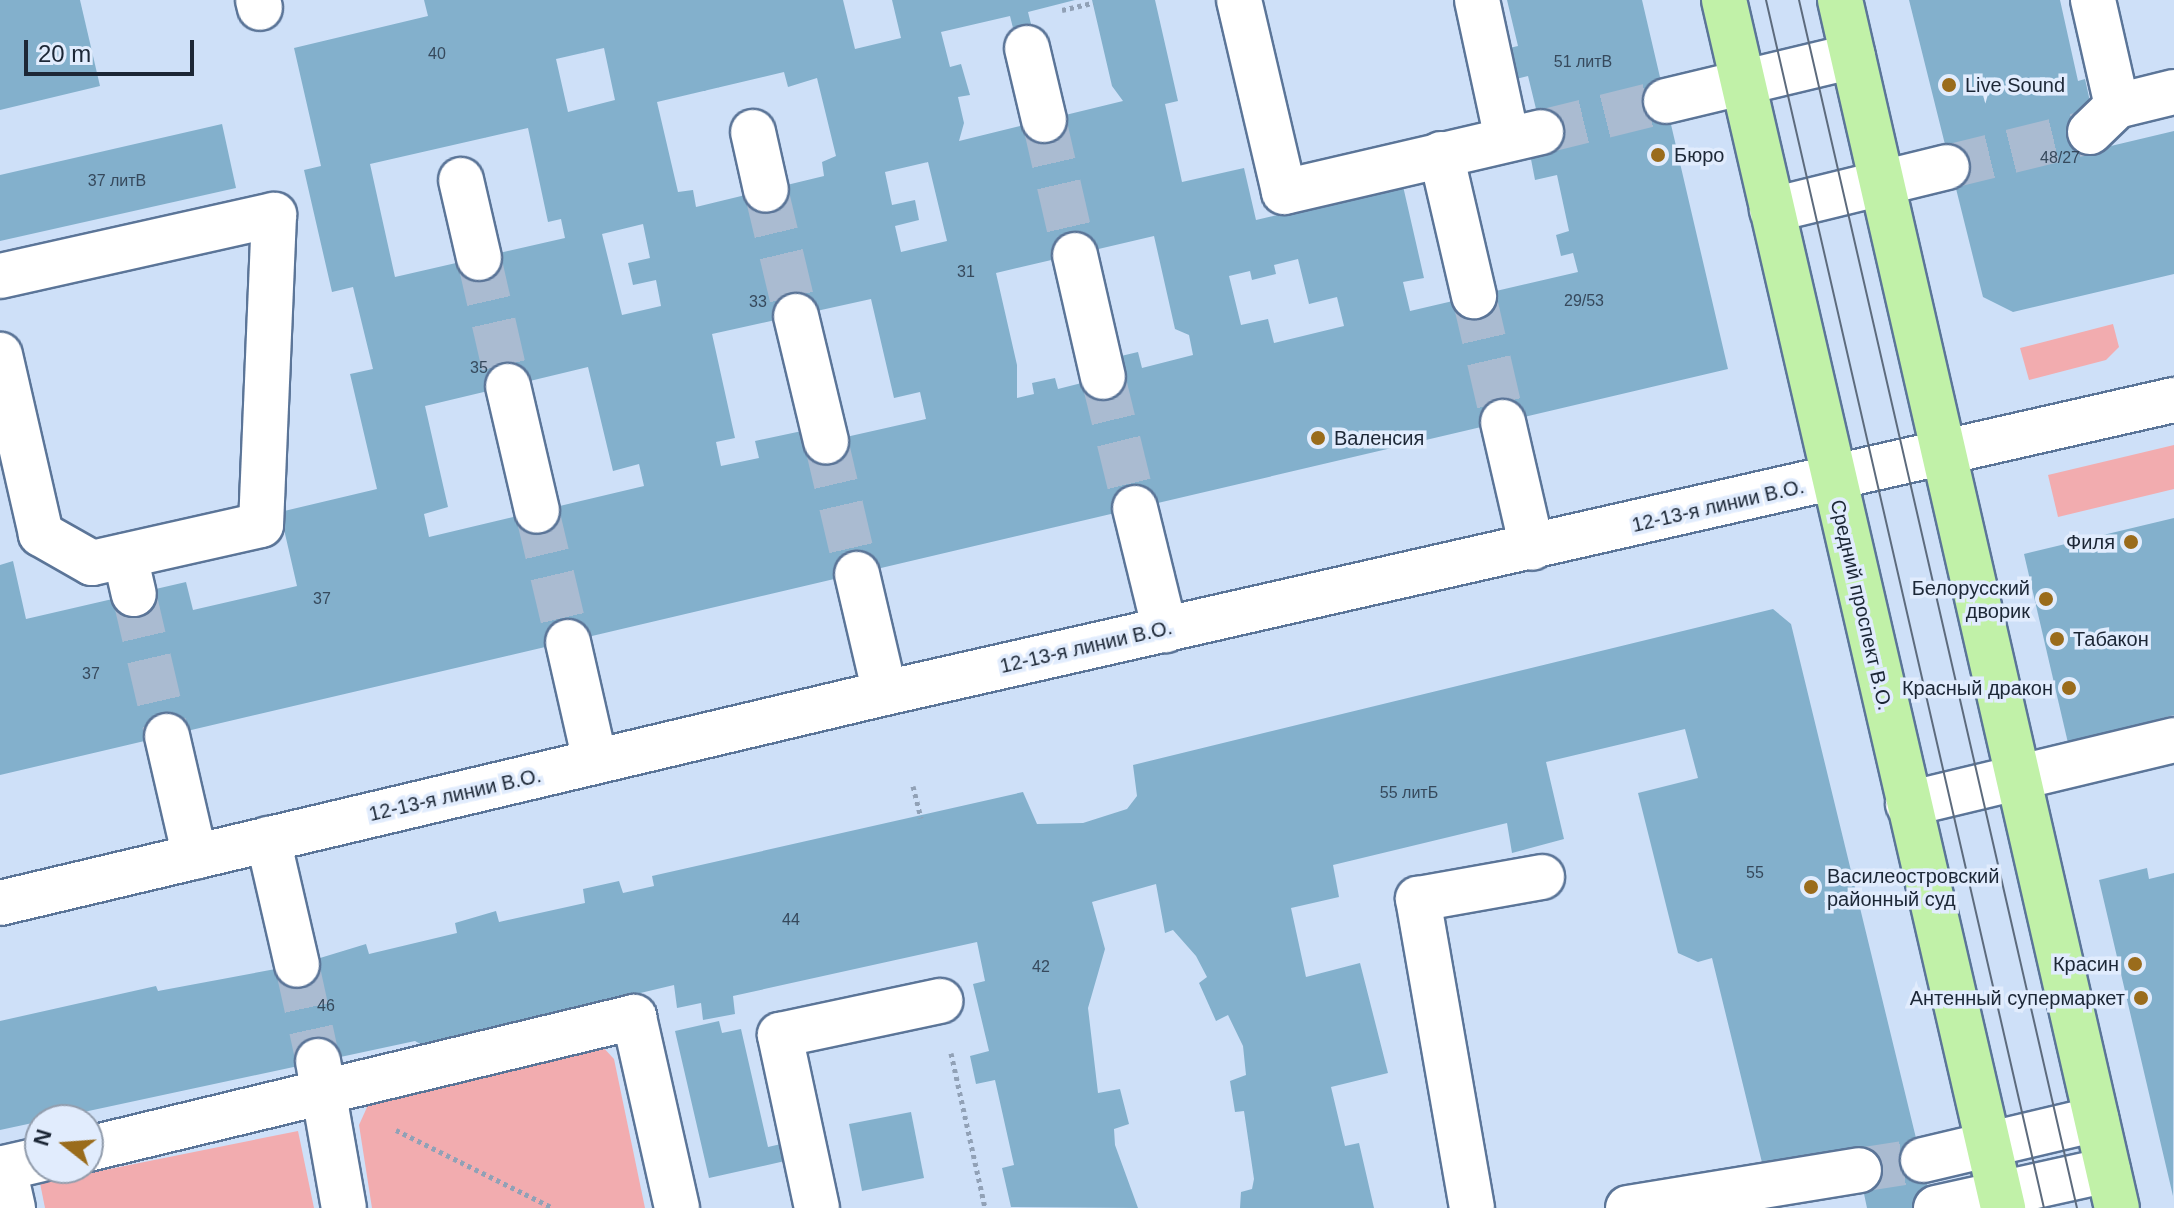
<!DOCTYPE html>
<meta charset="utf-8">
<style>
body{margin:0}
#map{position:relative;width:2174px;height:1208px;overflow:hidden;background:#cee0f8;font-family:Helvetica,sans-serif}
div>[style]{position:absolute}
.green>*{inset:0;background:#f2acaf}
.building>*{inset:0;background:#83b0cc}
.minor-tunnel>*{height:44px;margin-top:-22px;transform-origin:0;background:repeating-linear-gradient(90deg,#aabbd1 0 44px,transparent 0 66px)}
.path>*{height:5px;margin-top:-2.5px;transform-origin:0;background:repeating-linear-gradient(90deg,#91a1b6 0 4px,transparent 0 8px)}
.roads{filter:drop-shadow(2px 0 #5b7598) drop-shadow(-2px 0 #5b7598) drop-shadow(0 2px #5b7598) drop-shadow(0 -2px #5b7598)}
.minor>*{height:44px;margin:-22px;padding:0 22px;transform-origin:22px;border-radius:22px;background:#fff}
.major>*{height:44px;margin:-22px;padding:0 22px;transform-origin:22px;border-radius:22px;background:#c1f1a8}
.tram>*{height:2px;margin:-1px;padding:0 1px;transform-origin:1px;border-radius:1px;background:#5d6b7d}
.dots>*{width:22px;height:22px;translate:-50% -50%;box-sizing:border-box;border:4px solid #e1ecfd;border-radius:50%}
span{translate:-50% -50%;white-space:nowrap;text-align:center;line-height:1.15;-webkit-text-stroke:7px #e1ecfd;paint-order:stroke}
.number-label{font-size:16px;color:#36495c}
.number-label span{-webkit-text-stroke-width:0}
.poi-label{font-size:20px;color:#1c2736}
.left{translate:0 -50%;text-align:left}
.right{translate:-100% -50%;text-align:right}
.street-label{font-size:20px;color:#1c2736}
.north{position:absolute;left:24px;top:1104px;width:80px;height:80px;box-sizing:border-box;background:#e1ecfd;border:2px solid #929dad;border-radius:50%;rotate:287deg;font-size:22px;font-weight:700;line-height:32px;text-align:center;color:#1c2736}
.north::after{content:'';display:block;margin:auto;width:28px;height:36px;background:#9a6c1c;clip-path:polygon(50% 0,100% 100%,50% 72%,0 100%)}
.scale{position:absolute;left:24px;top:40px;width:170px;height:36px;box-sizing:border-box;border:4px solid #1c2736;border-top:0;padding-left:10px;font-size:24px;line-height:28px;white-space:nowrap;color:#1c2736;-webkit-text-stroke:6px #e1ecfd;paint-order:stroke}
</style>
<div id="map">
<div class="green">
<i style="clip-path:polygon(2113px 324px,2119px 347px,2106px 360px,2029px 380px,2020px 348px)"></i>
<i style="clip-path:polygon(2174px 445px,2174px 489px,2058px 517px,2048px 475px)"></i>
<i style="clip-path:polygon(601px 1045px,614px 1059px,645px 1208px,372px 1208px,359px 1125px,373px 1094px)"></i>
<i style="clip-path:polygon(298px 1131px,314px 1208px,45px 1208px,40px 1183px)"></i>
</div>
<div class="building">
<i style="clip-path:polygon(0 0,80px 0,100px 86px,0 110px)"></i>
<i style="clip-path:polygon(evenodd,424px 0,843px 0,855px 49px,901px 38px,892px 0,1075px 0,1028px 12px,1031px 24px,1013px 28px,1010px 16px,941px 32px,950px 67px,961px 64px,970px 95px,958px 97px,964px 123px,959px 141px,1123px 101px,1112px 86px,1092px 0,1155px 0,1178px 101px,1165px 104px,1182px 182px,1244px 168px,1256px 220px,1403px 186px,1424px 278px,1403px 282px,1410px 311px,1578px 272px,1573px 253px,1561px 256px,1556px 235px,1569px 231px,1557px 175px,1535px 180px,1530px 154px,1546px 150px,1528px 76px,1512px 80px,1505px 49px,1518px 46px,1507px 0,1642px 0,1728px 369px,0 775px,0 565px,13px 561px,26px 619px,186px 582px,193px 610px,297px 586px,280px 512px,377px 489px,350px 374px,373px 369px,353px 287px,332px 292px,304px 170px,321px 166px,294px 48px,428px 16px,424px 0,604px 48px,615px 100px,568px 112px,556px 59px,604px 48px,424px 0,784px 72px,788px 87px,817px 78px,836px 156px,822px 162px,824px 176px,696px 207px,693px 190px,678px 192px,657px 102px,784px 72px,424px 0,528px 128px,548px 222px,561px 219px,565px 238px,395px 277px,370px 164px,528px 128px,424px 0,928px 162px,947px 241px,901px 252px,895px 226px,919px 220px,915px 200px,892px 205px,885px 172px,928px 162px,424px 0,643px 224px,650px 258px,628px 263px,633px 285px,656px 280px,661px 306px,622px 315px,602px 234px,643px 224px,424px 0,1154px 236px,1175px 329px,1189px 335px,1193px 355px,1142px 368px,1138px 352px,1121px 356px,1125px 372px,1058px 389px,1055px 378px,1032px 383px,1034px 394px,1017px 398px,1017px 365px,996px 273px,1154px 236px,424px 0,1298px 259px,1309px 304px,1337px 297px,1344px 326px,1274px 343px,1268px 319px,1241px 325px,1229px 276px,1250px 271px,1252px 280px,1276px 274px,1274px 265px,1298px 259px,424px 0,871px 299px,894px 398px,920px 392px,926px 419px,806px 446px,802px 431px,755px 441px,759px 458px,721px 466px,716px 442px,735px 438px,712px 334px,871px 299px,424px 0,588px 367px,613px 471px,639px 464px,644px 486px,429px 537px,424px 514px,448px 507px,425px 406px,588px 367px)"></i>
<i style="clip-path:polygon(1909px 0,2060px 0,2078px 81px,2085px 79px,2093px 115px,2094px 150px,2174px 131px,2174px 274px,2013px 312px,1983px 297px)"></i>
<i style="clip-path:polygon(222px 124px,236px 188px,0 241px,0 175px)"></i>
<i style="clip-path:polygon(2174px 518px,2174px 715px,2068px 743px,2024px 554px)"></i>
<i style="clip-path:polygon(1773px 609px,1791px 624px,1933px 1208px,1867px 1208px,1859px 1170px,1766px 1179px,1712px 958px,1698px 962px,1678px 953px,1638px 793px,1698px 778px,1685px 729px,1546px 762px,1564px 839px,1512px 853px,1507px 823px,1333px 865px,1339px 897px,1291px 908px,1306px 977px,1360px 963px,1388px 1073px,1331px 1087px,1345px 1146px,1359px 1143px,1374px 1208px,1240px 1208px,1241px 1192px,1252px 1189px,1254px 1179px,1244px 1111px,1235px 1112px,1230px 1081px,1246px 1075px,1243px 1046px,1228px 1015px,1216px 1021px,1199px 983px,1207px 977px,1196px 956px,1173px 930px,1165px 933px,1156px 884px,1092px 902px,1105px 949px,1088px 1008px,1098px 1093px,1120px 1089px,1129px 1124px,1114px 1129px,1115px 1145px,1138px 1208px,1011px 1207px,1002px 1168px,1014px 1165px,995px 1080px,976px 1084px,970px 1056px,989px 1051px,973px 984px,985px 981px,977px 942px,733px 996px,735px 1014px,703px 1020px,701px 1003px,677px 1008px,674px 985px,422px 1045px,415px 1041px,0 1130px,0 1021px,156px 986px,158px 991px,297px 965px,366px 944px,369px 954px,457px 933px,455px 923px,496px 911px,499px 922px,585px 903px,583px 889px,619px 881px,623px 893px,654px 886px,652px 876px,1023px 792px,1037px 824px,1083px 823px,1127px 809px,1137px 796px,1133px 765px)"></i>
<i style="clip-path:polygon(2147px 868px,2149px 879px,2174px 873px,2173px 1196px,2099px 880px)"></i>
<i style="clip-path:polygon(719px 1021px,722px 1033px,741px 1029px,768px 1147px,781px 1144px,785px 1161px,709px 1178px,675px 1031px)"></i>
<i style="clip-path:polygon(911px 1112px,924px 1178px,862px 1191px,849px 1124px)"></i>
</div>
<div class="minor-tunnel">
<i style="left:1044px;top:120px;width:139px;rotate:77.1deg"></i>
<i style="left:1541px;top:132px;width:129px;rotate:-13.9deg"></i>
<i style="left:1947px;top:167px;width:147px;rotate:-13.8deg"></i>
<i style="left:766px;top:190px;width:130px;rotate:76.6deg"></i>
<i style="left:479px;top:258px;width:131px;rotate:77.2deg"></i>
<i style="left:1474px;top:296px;width:129px;rotate:77deg"></i>
<i style="left:1103px;top:377px;width:135px;rotate:76.3deg"></i>
<i style="left:826px;top:441px;width:137px;rotate:76.9deg"></i>
<i style="left:537px;top:511px;width:135px;rotate:76.7deg"></i>
<i style="left:134px;top:594px;width:146px;rotate:76.9deg"></i>
<i style="left:297px;top:965px;width:98px;rotate:77.7deg"></i>
<i style="left:1859px;top:1170px;width:65px;rotate:-8.9deg"></i>
</div>
<div class="path">
<i style="left:1062px;top:10px;width:32px;rotate:-13deg"></i>
<i style="left:913px;top:786px;width:33px;rotate:76deg"></i>
<i style="left:951px;top:1053px;width:159px;rotate:77.6deg"></i>
<i style="left:396px;top:1130px;width:175px;rotate:26.4deg"></i>
</div>
<div class="roads">
<div class="minor">
<i style="left:258px;top:0;width:8px;rotate:76deg"></i>
<i style="left:1239px;top:0;width:197px;rotate:76.8deg"></i>
<i style="left:1284px;top:192px;width:264px;rotate:-13.1deg"></i>
<i style="left:1477px;top:0;width:142px;rotate:77.8deg"></i>
<i style="left:2093px;top:0;width:109px;rotate:77.2deg"></i>
<i style="left:1027px;top:48px;width:74px;rotate:76.7deg"></i>
<i style="left:1666px;top:101px;width:192px;rotate:-13.5deg"></i>
<i style="left:753px;top:132px;width:59px;rotate:77.4deg"></i>
<i style="left:2090px;top:132px;width:37px;rotate:-44deg"></i>
<i style="left:2117px;top:106px;width:59px;rotate:-13.8deg"></i>
<i style="left:1441px;top:154px;width:146px;rotate:76.9deg"></i>
<i style="left:461px;top:180px;width:80px;rotate:77deg"></i>
<i style="left:1772px;top:210px;width:180px;rotate:-13.8deg"></i>
<i style="left:1075px;top:255px;width:125px;rotate:77.1deg"></i>
<i style="left:0;top:276px;width:281px;rotate:-12.6deg"></i>
<i style="left:274px;top:215px;width:310px;rotate:92.4deg"></i>
<i style="left:261px;top:525px;width:173px;rotate:167.3deg"></i>
<i style="left:92px;top:563px;width:59px;rotate:-150.4deg"></i>
<i style="left:41px;top:534px;width:184px;rotate:-102.9deg"></i>
<i style="left:796px;top:316px;width:129px;rotate:76.5deg"></i>
<i style="left:508px;top:386px;width:128px;rotate:76.9deg"></i>
<i style="left:1503px;top:422px;width:129px;rotate:77deg"></i>
<i style="left:1135px;top:508px;width:126px;rotate:76.2deg"></i>
<i style="left:125px;top:556px;width:39px;rotate:77deg"></i>
<i style="left:857px;top:574px;width:122px;rotate:76.8deg"></i>
<i style="left:568px;top:642px;width:122px;rotate:77.2deg"></i>
<i style="left:167px;top:736px;width:124px;rotate:77deg"></i>
<i style="left:1908px;top:804px;width:274px;rotate:-13.5deg"></i>
<i style="left:268px;top:839px;width:129px;rotate:77deg"></i>
<i style="left:0;top:903px;width:910px;rotate:-13.35deg"></i>
<i style="left:885px;top:693px;width:1322px;rotate:-12.81deg"></i>
<i style="left:318px;top:1061px;width:149px;rotate:80deg"></i>
<i style="left:88px;top:1149px;width:562px;rotate:-13.59deg"></i>
<i style="left:634px;top:1017px;width:196px;rotate:77.3deg"></i>
<i style="left:1923px;top:1160px;width:178px;rotate:-13.3deg"></i>
<i style="left:13px;top:1208px;width:41px;rotate:-102.7deg"></i>
<i style="left:4px;top:1168px;width:37px;rotate:-13deg"></i>
<i style="left:817px;top:1208px;width:177px;rotate:-102.1deg"></i>
<i style="left:780px;top:1035px;width:164px;rotate:-12deg"></i>
<i style="left:1472px;top:1208px;width:314px;rotate:-99.9deg"></i>
<i style="left:1418px;top:899px;width:126px;rotate:-10.1deg"></i>
<i style="left:1628px;top:1208px;width:234px;rotate:-9.3deg"></i>
<i style="left:1936px;top:1208px;width:176px;rotate:-12.5deg"></i>
</div>
<div class="major">
<i style="left:1724px;top:0;width:1240px;rotate:76.99deg"></i>
<i style="left:1840px;top:0;width:1239px;rotate:77.09deg"></i>
</div>
</div>
<div class="tram">
<i style="left:1766px;top:0;width:1240px;rotate:77.04deg"></i>
<i style="left:1799px;top:0;width:1240px;rotate:77.04deg"></i>
</div>
<div class="dots">
<i style="left:1949px;top:85px;background:#9a6c1c"></i>
<i style="left:1658px;top:155px;background:#9a6c1c"></i>
<i style="left:1318px;top:438px;background:#9a6c1c"></i>
<i style="left:2131px;top:542px;background:#9a6c1c"></i>
<i style="left:2046px;top:599px;background:#9a6c1c"></i>
<i style="left:2057px;top:639px;background:#9a6c1c"></i>
<i style="left:2069px;top:688px;background:#9a6c1c"></i>
<i style="left:1811px;top:887px;background:#9a6c1c"></i>
<i style="left:2135px;top:964px;background:#9a6c1c"></i>
<i style="left:2141px;top:998px;background:#9a6c1c"></i>
</div>
<div class="number-label">
<span style="left:437px;top:54px">40</span>
<span style="left:1583px;top:62px">51 литВ</span>
<span style="left:2060px;top:158px">48/27</span>
<span style="left:117px;top:181px">37 литВ</span>
<span style="left:966px;top:272px">31</span>
<span style="left:1584px;top:301px">29/53</span>
<span style="left:758px;top:302px">33</span>
<span style="left:479px;top:368px">35</span>
<span style="left:322px;top:599px">37</span>
<span style="left:91px;top:674px">37</span>
<span style="left:1409px;top:793px">55 литБ</span>
<span style="left:1755px;top:873px">55</span>
<span style="left:791px;top:920px">44</span>
<span style="left:1041px;top:967px">42</span>
<span style="left:326px;top:1006px">46</span>
</div>
<div class="poi-label">
<span class="left" style="left:1965px;top:85px">Live Sound</span>
<span class="left" style="left:1674px;top:155px">Бюро</span>
<span class="left" style="left:1334px;top:438px">Валенсия</span>
<span class="right" style="left:2115px;top:542px">Филя</span>
<span class="right" style="left:2030px;top:600px">Белорусский<br>дворик</span>
<span class="left" style="left:2073px;top:639px">Табакон</span>
<span class="right" style="left:2053px;top:688px">Красный дракон</span>
<span class="left" style="left:1827px;top:888px">Василеостровский<br>районный суд</span>
<span class="right" style="left:2119px;top:964px">Красин</span>
<span class="right" style="left:2125px;top:998px">Антенный супермаркет</span>
</div>
<div class="street-label">
<span style="left:1718px;top:506px;rotate:-13deg">12-13-я линии В.О.</span>
<span style="left:1861px;top:605px;rotate:77deg">Средний проспект В.О.</span>
<span style="left:1086px;top:647px;rotate:-13deg">12-13-я линии В.О.</span>
<span style="left:455px;top:795px;rotate:-13deg">12-13-я линии В.О.</span>
</div>
<div class="north">N</div>
<div class="scale">20 m</div>
</div>
